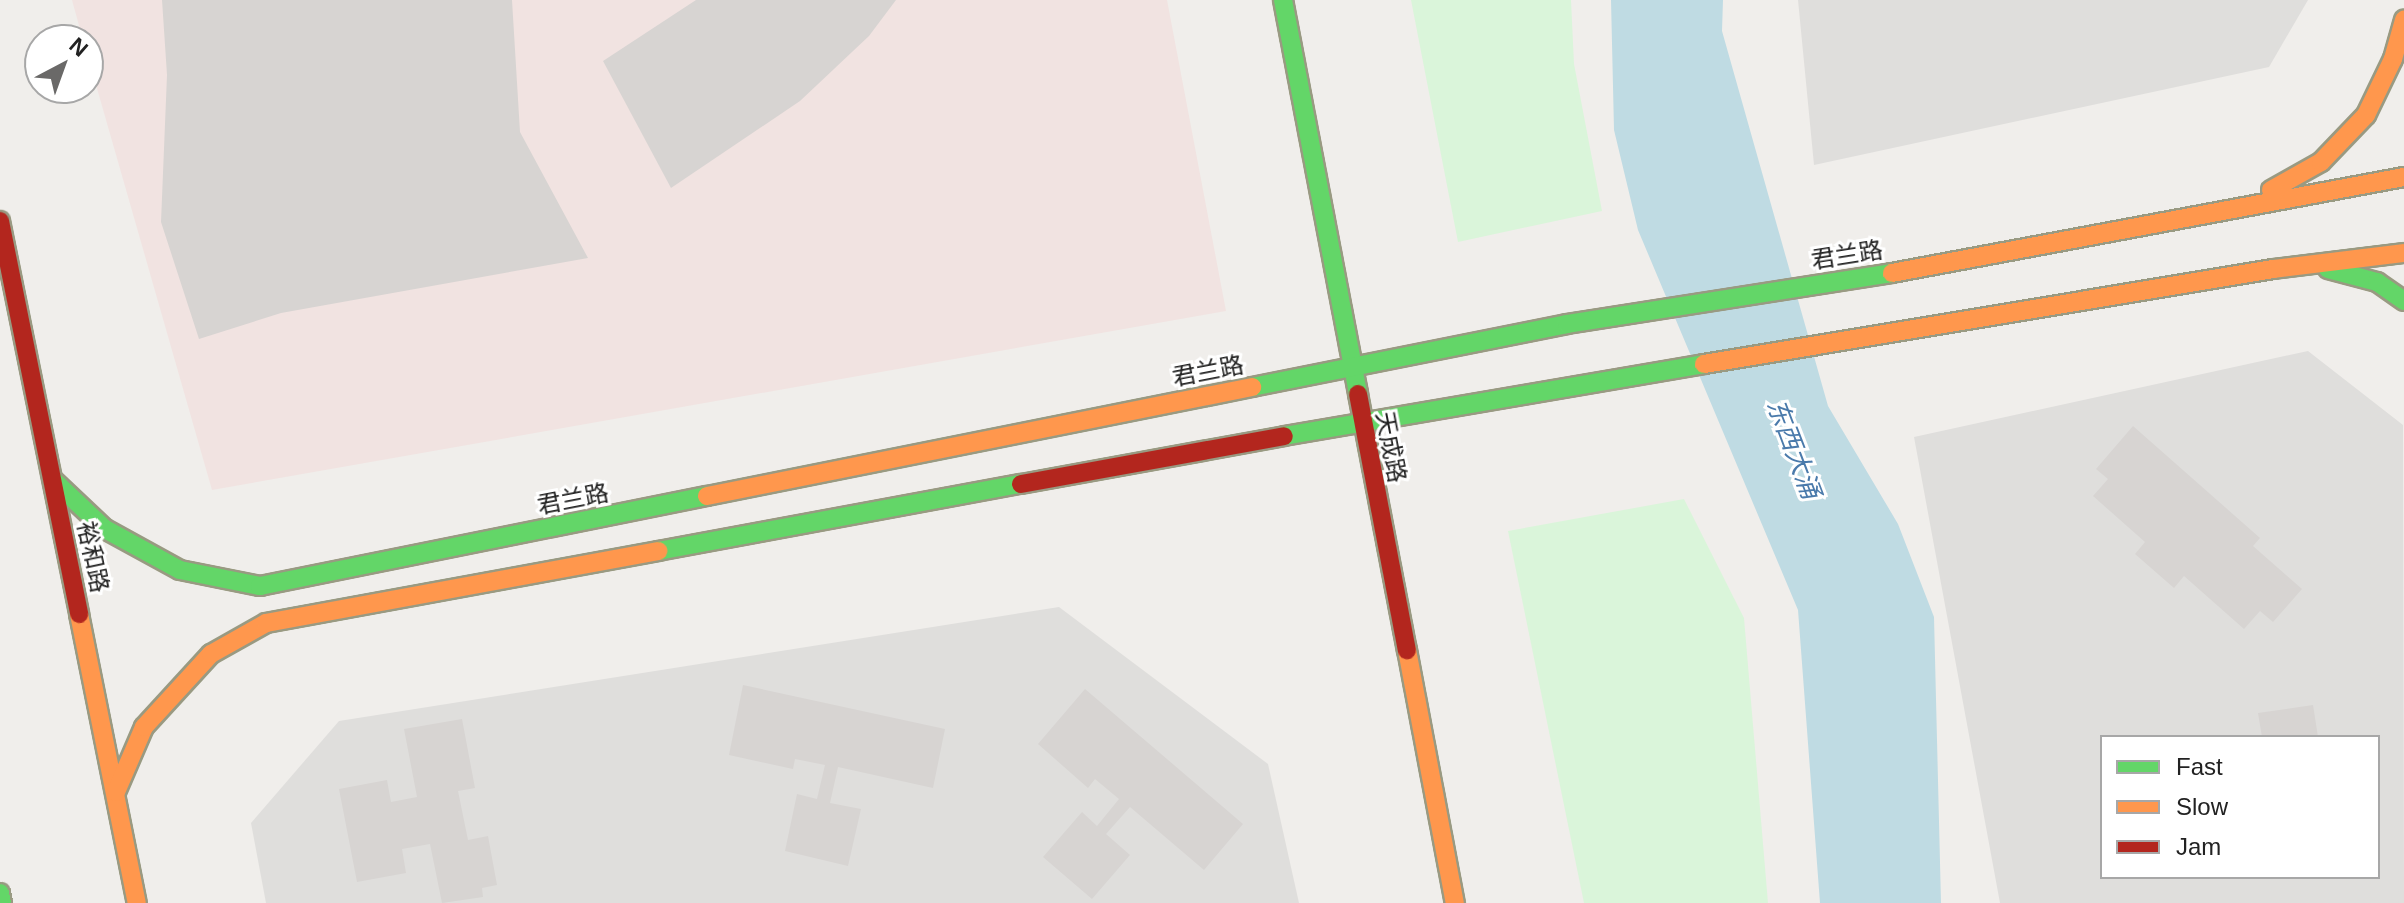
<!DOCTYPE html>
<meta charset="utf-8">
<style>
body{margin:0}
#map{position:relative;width:2404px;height:903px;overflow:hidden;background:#f0eeeb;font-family:Helvetica,"Noto Sans SC",sans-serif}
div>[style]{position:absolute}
.residential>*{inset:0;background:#dfdedc}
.commercial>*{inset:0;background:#f1e3e1}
.park>*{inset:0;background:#daf5da}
.water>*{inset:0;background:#bfdbe3}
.building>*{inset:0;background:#d7d4d2}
.roads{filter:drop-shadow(2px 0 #999a82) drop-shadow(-2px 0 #999a82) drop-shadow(0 2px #999a82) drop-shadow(0 -2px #999a82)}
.fast>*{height:18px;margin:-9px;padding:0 9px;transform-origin:9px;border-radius:9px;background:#63d668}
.slow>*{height:18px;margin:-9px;padding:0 9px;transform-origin:9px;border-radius:9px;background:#ff974d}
.jam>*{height:18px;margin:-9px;padding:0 9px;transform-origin:9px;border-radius:9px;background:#b3261e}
span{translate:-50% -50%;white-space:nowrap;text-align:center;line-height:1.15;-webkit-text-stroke:6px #fff;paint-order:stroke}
.street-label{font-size:24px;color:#222}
.water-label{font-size:26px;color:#4a7aab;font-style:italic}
.legend{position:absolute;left:2100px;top:735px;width:280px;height:144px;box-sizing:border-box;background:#fff;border:2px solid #a7a7a7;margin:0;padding:10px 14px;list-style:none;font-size:24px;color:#222}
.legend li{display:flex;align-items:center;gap:16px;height:40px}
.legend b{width:40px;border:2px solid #a7a7a7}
.north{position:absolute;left:24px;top:24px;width:80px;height:80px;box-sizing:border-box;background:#fff;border:2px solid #a7a7a7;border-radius:50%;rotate:41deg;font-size:22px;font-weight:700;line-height:32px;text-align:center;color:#222}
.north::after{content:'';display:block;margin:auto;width:28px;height:36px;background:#6a6968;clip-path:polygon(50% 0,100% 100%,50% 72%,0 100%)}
</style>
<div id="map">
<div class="residential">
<i style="clip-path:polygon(1798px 0,2308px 0,2269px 67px,1814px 165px)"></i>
<i style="clip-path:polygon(evenodd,2308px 351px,2403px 425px,2404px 903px,2000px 903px,1914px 437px,2308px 351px,2102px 737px,2378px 737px,2378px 877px,2102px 877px,2102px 737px)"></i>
<i style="clip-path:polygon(1059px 607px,1268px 764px,1299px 903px,266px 903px,251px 823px,339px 721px)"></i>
</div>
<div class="commercial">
<i style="clip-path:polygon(72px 0,1167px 0,1226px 311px,212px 490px,88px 57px,88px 40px,83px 40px)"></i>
</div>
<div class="park">
<i style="clip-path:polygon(1411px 0,1571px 0,1574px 64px,1602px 211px,1458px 242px)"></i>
<i style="clip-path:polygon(1684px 499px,1744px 618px,1768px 903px,1584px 903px,1508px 531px)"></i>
</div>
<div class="water">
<i style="clip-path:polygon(1611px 0,1723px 0,1722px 31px,1828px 406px,1898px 524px,1934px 617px,1941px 903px,1820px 903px,1798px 610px,1638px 230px,1614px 130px)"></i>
</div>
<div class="building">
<i style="clip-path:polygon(162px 0,512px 0,520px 132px,588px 258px,281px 313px,199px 339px,161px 222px,167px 75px)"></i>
<i style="clip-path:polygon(696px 0,896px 0,869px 36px,800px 101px,671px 188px,603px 61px)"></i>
<i style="clip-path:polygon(2133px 426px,2260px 538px,2253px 546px,2302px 589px,2273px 622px,2260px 611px,2244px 629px,2184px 576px,2174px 588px,2135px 554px,2145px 542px,2093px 496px,2108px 479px,2096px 469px)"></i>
<i style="clip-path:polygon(743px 685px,945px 729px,933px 788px,838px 767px,830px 803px,861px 809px,848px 866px,785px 851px,797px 794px,817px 799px,825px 765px,795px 759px,793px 769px,729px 755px)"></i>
<i style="clip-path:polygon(1085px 689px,1243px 824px,1204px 870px,1130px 807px,1106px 834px,1130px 855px,1092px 899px,1043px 857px,1082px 812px,1097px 826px,1119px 799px,1095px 779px,1088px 788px,1038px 744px)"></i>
<i style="clip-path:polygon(2313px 705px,2318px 737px,2262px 737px,2258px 713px)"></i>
<i style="clip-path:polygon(462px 719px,475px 788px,458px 791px,468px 840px,488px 836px,497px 885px,482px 888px,483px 897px,442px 903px,430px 844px,402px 849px,406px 873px,357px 882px,339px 789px,387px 780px,391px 802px,417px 797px,404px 729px)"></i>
</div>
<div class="roads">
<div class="fast">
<i style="left:1283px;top:0;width:401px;rotate:79.2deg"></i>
<i style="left:2328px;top:269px;width:51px;rotate:14.9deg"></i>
<i style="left:2377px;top:282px;width:33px;rotate:35deg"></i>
<i style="left:1252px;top:387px;width:321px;rotate:-11.3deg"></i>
<i style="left:1567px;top:324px;width:329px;rotate:-8.9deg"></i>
<i style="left:1284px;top:436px;width:426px;rotate:-9.7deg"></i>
<i style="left:53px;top:480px;width:71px;rotate:43.3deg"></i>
<i style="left:105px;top:529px;width:85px;rotate:28.7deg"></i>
<i style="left:180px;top:570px;width:82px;rotate:11.3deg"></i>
<i style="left:260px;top:586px;width:456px;rotate:-11.4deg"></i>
<i style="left:658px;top:551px;width:369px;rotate:-10.5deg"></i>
<i style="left:0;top:893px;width:10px;rotate:79deg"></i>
</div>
<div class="slow">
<i style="left:2271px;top:190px;width:57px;rotate:-29.2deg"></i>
<i style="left:2321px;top:162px;width:65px;rotate:-46.2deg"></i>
<i style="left:2366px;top:115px;width:62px;rotate:-64.3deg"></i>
<i style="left:2393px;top:59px;width:41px;rotate:-74.2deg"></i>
<i style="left:1892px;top:273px;width:521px;rotate:-10.62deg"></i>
<i style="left:1704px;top:364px;width:577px;rotate:-9.48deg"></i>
<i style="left:2273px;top:269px;width:132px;rotate:-7deg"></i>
<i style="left:707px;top:496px;width:556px;rotate:-11.31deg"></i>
<i style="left:79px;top:614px;width:295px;rotate:78.7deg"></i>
<i style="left:1407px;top:650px;width:258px;rotate:79.3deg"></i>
<i style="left:116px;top:792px;width:71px;rotate:-66.7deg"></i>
<i style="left:144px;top:727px;width:99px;rotate:-47.5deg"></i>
<i style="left:211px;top:654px;width:63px;rotate:-29.4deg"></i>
<i style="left:266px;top:623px;width:399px;rotate:-10.4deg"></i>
</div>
<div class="jam">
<i style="left:0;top:221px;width:401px;rotate:78.6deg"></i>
<i style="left:1358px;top:394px;width:261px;rotate:79.2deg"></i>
<i style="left:1021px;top:484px;width:267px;rotate:-10.3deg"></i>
</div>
</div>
<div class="street-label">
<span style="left:1847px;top:255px;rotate:-9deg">君兰路</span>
<span style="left:1208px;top:371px;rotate:-11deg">君兰路</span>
<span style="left:1391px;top:447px;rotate:79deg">天成路</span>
<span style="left:573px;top:499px;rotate:-11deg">君兰路</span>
<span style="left:93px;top:557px;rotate:78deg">裕和路</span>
</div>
<div class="water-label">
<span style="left:1793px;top:449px;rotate:69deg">东西大涌</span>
</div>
<ul class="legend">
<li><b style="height:10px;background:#63d668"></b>Fast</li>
<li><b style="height:10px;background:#ff974d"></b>Slow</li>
<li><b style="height:10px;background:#b3261e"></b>Jam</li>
</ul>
<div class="north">N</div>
</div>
